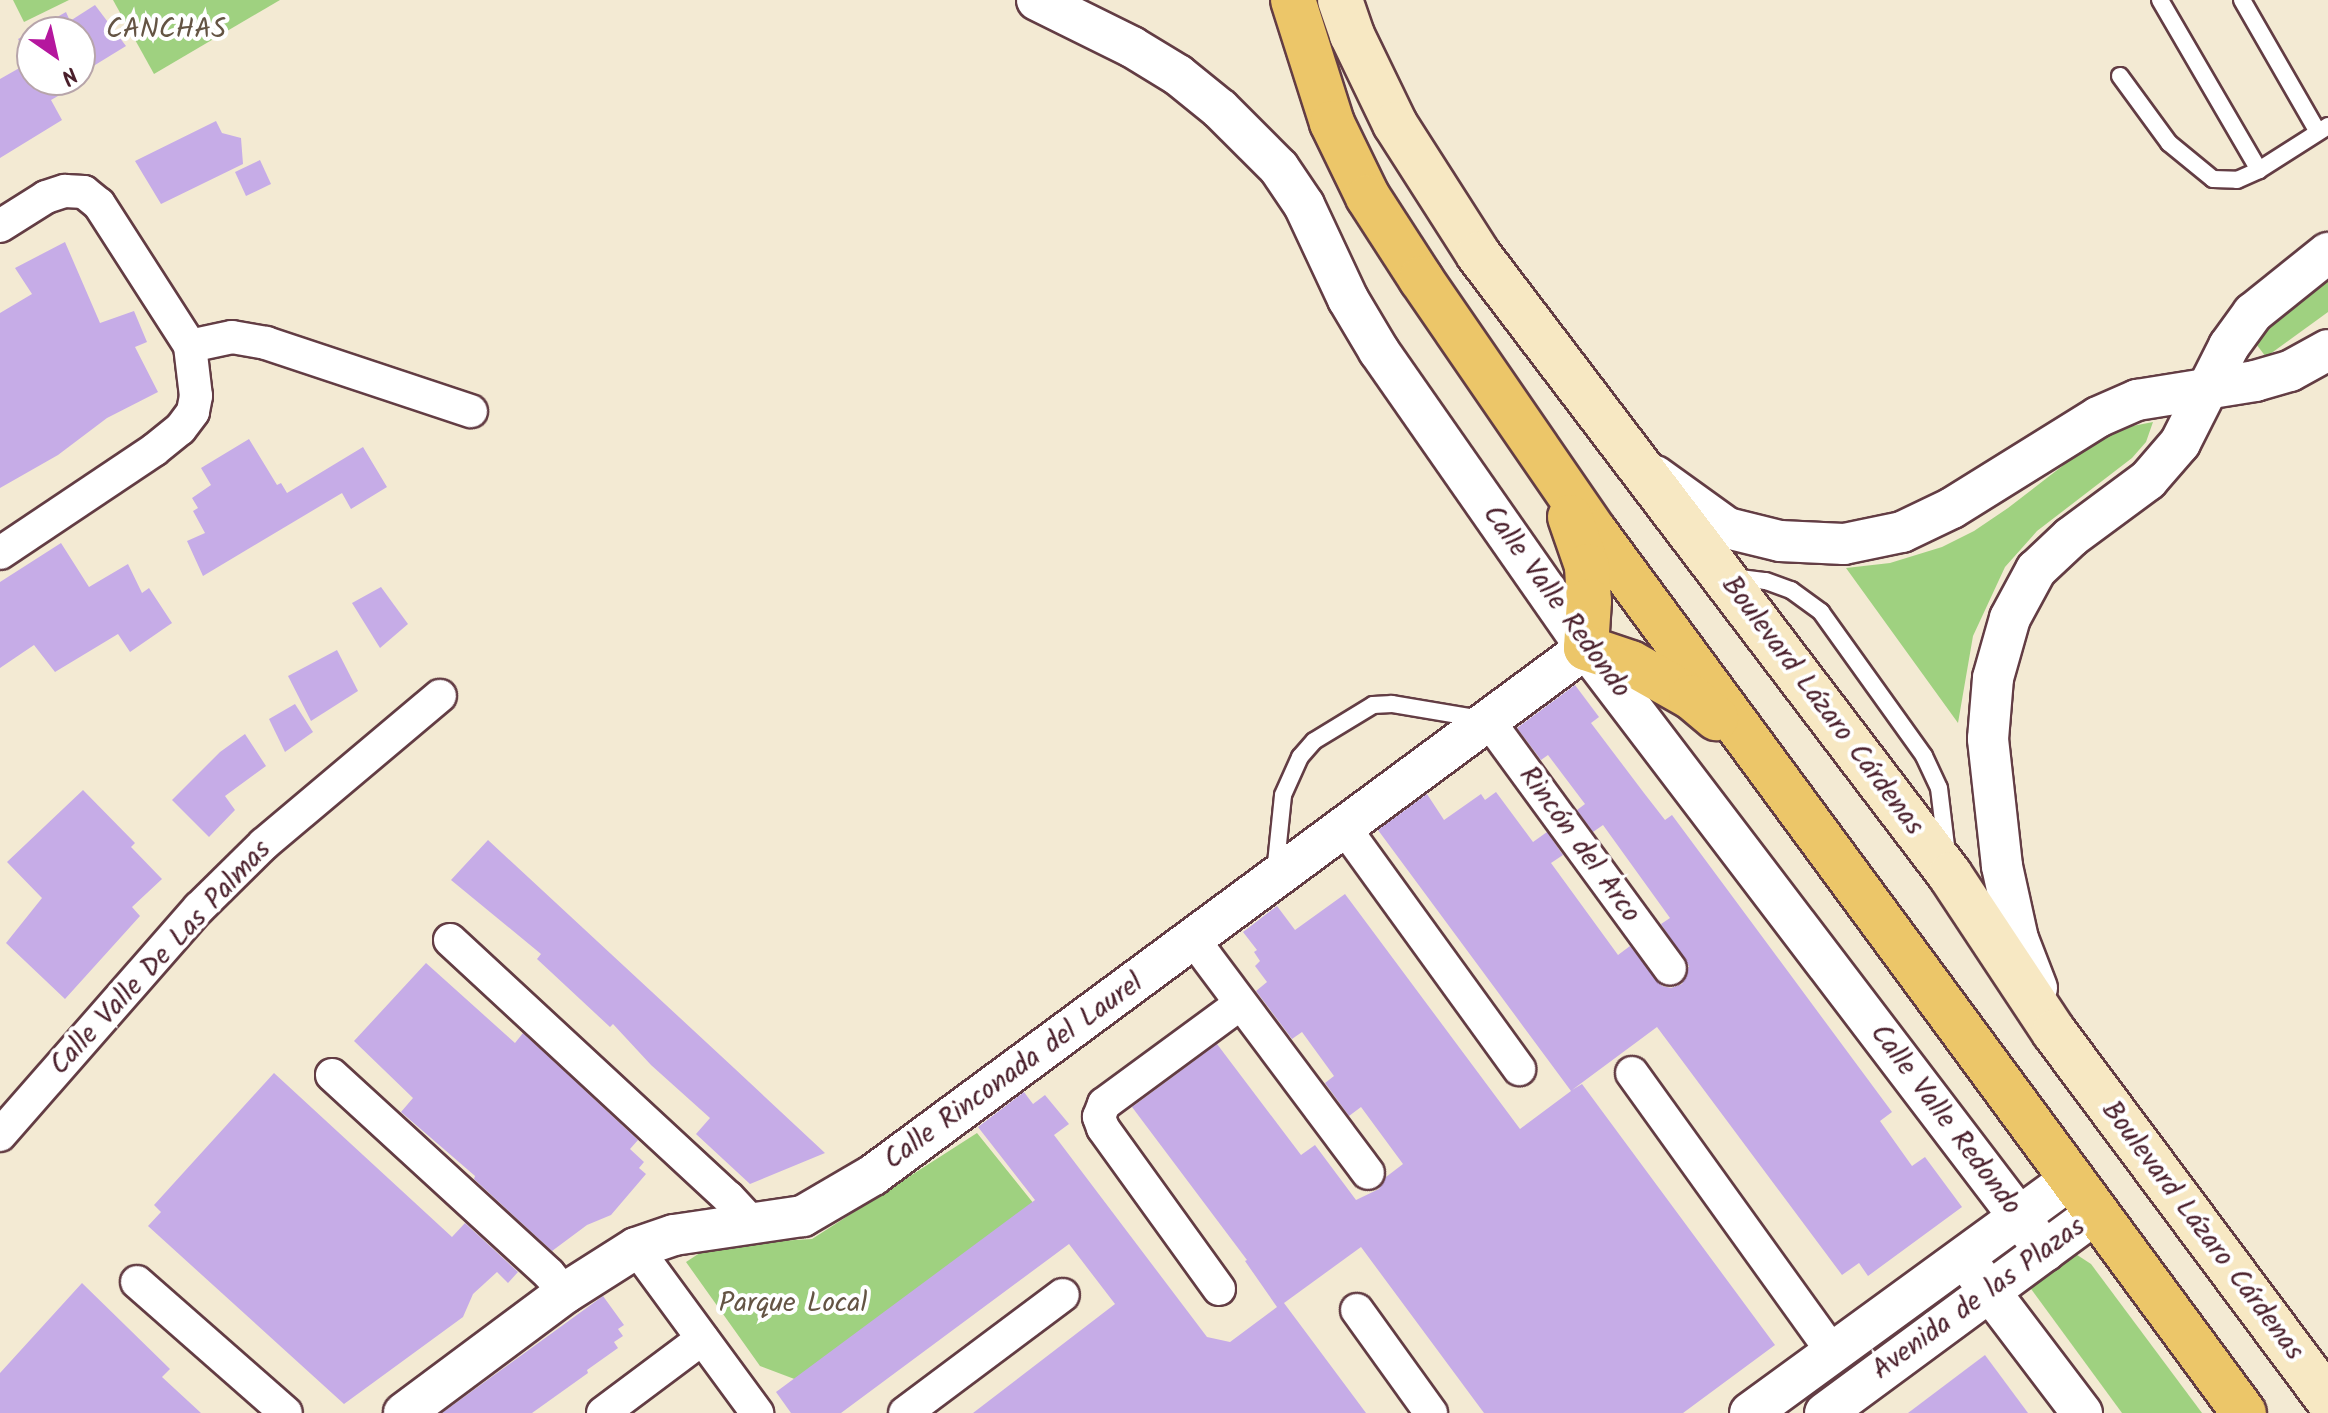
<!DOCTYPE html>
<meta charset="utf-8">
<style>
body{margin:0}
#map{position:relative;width:2328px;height:1413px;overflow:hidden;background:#f3ead3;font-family:Kalam,sans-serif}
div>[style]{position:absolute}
.green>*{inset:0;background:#9fd180}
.building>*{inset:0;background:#c6ace7}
.roads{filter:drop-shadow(2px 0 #633d44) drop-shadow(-2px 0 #633d44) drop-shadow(0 2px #633d44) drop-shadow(0 -2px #633d44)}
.service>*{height:16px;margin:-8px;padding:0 8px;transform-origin:8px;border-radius:8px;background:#fff}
.minor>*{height:32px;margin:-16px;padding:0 16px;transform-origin:16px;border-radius:16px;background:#fff}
.tertiary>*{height:40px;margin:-20px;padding:0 20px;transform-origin:20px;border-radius:20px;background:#fff}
.secondary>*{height:44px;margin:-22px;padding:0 22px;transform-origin:22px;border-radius:22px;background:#f7e8c3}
.trunk>*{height:44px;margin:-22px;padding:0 22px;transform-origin:22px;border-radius:22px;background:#ecc669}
span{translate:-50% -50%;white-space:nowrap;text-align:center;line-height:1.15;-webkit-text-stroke:8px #fff;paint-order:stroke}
.park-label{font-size:28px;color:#645444}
.street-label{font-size:28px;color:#4a1f2b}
.north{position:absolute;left:16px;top:16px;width:80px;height:80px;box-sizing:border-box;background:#fff;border:2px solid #b7a5aa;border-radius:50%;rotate:146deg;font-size:22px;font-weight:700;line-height:32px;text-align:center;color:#4a1f2b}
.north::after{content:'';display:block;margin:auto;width:28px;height:36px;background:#b5179e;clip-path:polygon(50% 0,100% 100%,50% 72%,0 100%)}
</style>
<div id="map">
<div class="green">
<i style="clip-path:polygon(13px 0,69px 0,24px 22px)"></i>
<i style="clip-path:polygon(113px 0,280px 0,154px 74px)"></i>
<i style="clip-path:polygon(2328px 279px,2328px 312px,2266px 357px,2250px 336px)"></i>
<i style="clip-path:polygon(2153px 422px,2146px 442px,2132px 458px,2037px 531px,2005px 567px,1973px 636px,1958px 723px,1846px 568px,1890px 563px,1942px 547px,1974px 531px,2008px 508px,2096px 440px,2117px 429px)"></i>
<i style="clip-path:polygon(977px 1133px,1034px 1204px,797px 1380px,760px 1366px,686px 1262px,712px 1245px,812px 1239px)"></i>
<i style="clip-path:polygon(2068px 1249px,2091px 1264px,2202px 1413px,2122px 1413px,2026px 1282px)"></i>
</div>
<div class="building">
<i style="clip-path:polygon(evenodd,95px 5px,126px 46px,82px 73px,86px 80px,51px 100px,62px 120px,0 158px,0 79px,30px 62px,18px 39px,66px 12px,70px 21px,95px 5px,32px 32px,80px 32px,80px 80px,32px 80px,32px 32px)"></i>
<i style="clip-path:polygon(216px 121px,222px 133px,241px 138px,243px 164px,161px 204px,135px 161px)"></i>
<i style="clip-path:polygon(260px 160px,271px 184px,246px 196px,235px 172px)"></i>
<i style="clip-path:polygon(65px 242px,100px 323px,134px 311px,147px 342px,135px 347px,158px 392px,107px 418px,58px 455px,0 488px,0 313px,32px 294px,15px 268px)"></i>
<i style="clip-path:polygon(249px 439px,277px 485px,281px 483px,287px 493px,363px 447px,387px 487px,351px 509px,342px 493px,203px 576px,187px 541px,205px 533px,193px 511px,198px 508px,192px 498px,211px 485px,201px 468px)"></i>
<i style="clip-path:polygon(61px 543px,89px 587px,128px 564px,142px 593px,149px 588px,172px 623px,130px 652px,118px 634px,55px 672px,34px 645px,0 668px,0 582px)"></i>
<i style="clip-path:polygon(381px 587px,408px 624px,380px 648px,352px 603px)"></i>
<i style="clip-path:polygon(337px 650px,358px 691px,311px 721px,288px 676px)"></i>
<i style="clip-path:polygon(1575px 685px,1599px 717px,1591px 723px,1644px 793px,1665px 820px,1672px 815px,1892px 1112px,1880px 1121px,1912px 1166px,1925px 1157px,1962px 1207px,1868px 1276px,1859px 1263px,1842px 1275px,1657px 1027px,1572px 1090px,1582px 1084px,1775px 1345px,1683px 1413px,1484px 1413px,1361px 1247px,1284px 1303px,1366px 1413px,973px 1413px,1115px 1304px,1069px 1244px,841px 1413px,791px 1413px,776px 1392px,1035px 1200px,978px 1127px,1024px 1092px,1033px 1104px,1045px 1095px,1069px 1124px,1054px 1135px,1207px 1337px,1230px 1342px,1277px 1307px,1245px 1261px,1247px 1260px,1132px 1107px,1217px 1044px,1301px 1155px,1315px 1145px,1356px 1200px,1379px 1189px,1386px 1177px,1403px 1164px,1361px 1107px,1349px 1116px,1325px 1083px,1334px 1076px,1302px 1032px,1292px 1039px,1256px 991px,1267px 982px,1255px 966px,1260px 961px,1254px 952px,1257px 950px,1243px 932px,1277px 906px,1295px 930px,1345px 894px,1520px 1129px,1571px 1091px,1378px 830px,1427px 794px,1444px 820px,1481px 794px,1485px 800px,1496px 792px,1533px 842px,1547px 832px,1563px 855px,1551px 863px,1618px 955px,1630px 946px,1662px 986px,1671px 988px,1682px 984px,1689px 966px,1661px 924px,1670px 918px,1603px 825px,1593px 832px,1577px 810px,1585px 804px,1548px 755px,1541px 760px,1517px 728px)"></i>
<i style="clip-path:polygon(295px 704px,313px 732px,285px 752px,269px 719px)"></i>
<i style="clip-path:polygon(245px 734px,266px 766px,225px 796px,235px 810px,209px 837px,172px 800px,220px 752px)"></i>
<i style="clip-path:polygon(83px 790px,135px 843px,131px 847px,162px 879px,132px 907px,140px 916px,65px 999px,6px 943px,42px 898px,7px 862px)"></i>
<i style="clip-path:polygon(488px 840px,734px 1068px,825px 1153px,750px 1184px,696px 1134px,710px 1118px,651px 1065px,613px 1024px,610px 1027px,537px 959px,541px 954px,451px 880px)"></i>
<i style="clip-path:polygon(426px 963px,515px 1043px,523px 1033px,638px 1140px,630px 1149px,644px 1162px,639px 1168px,646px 1174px,611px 1215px,587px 1225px,552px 1251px,474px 1179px,475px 1176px,401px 1112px,413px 1098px,354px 1041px)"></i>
<i style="clip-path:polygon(274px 1073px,452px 1237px,465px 1223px,518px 1272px,508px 1283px,497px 1272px,473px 1294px,463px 1317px,344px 1404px,148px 1226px,161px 1212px,154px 1205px)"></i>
<i style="clip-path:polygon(82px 1283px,170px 1369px,162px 1377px,201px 1413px,0 1413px,0 1373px)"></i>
<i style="clip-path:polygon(603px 1296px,624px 1325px,618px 1329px,623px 1336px,614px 1342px,618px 1348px,587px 1370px,588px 1373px,532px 1413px,442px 1413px)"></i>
<i style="clip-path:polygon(1985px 1355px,2028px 1413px,1908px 1413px,1969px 1367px)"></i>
</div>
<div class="roads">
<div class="service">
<i style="left:2160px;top:0;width:197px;rotate:59.8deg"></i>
<i style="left:2242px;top:0;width:152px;rotate:60.1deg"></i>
<i style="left:2120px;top:76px;width:83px;rotate:53.8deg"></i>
<i style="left:2169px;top:143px;width:57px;rotate:39.3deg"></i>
<i style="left:2213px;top:179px;width:24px;rotate:2deg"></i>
<i style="left:2237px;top:180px;width:24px;rotate:-24deg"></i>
<i style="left:2259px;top:170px;width:82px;rotate:-32.5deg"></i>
<i style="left:1732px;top:577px;width:34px;rotate:7deg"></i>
<i style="left:1766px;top:581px;width:27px;rotate:20deg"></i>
<i style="left:1791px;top:590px;width:37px;rotate:36deg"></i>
<i style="left:1821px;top:612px;width:177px;rotate:54.4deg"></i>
<i style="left:1924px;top:756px;width:35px;rotate:65deg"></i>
<i style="left:1939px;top:788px;width:66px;rotate:83.1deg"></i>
<i style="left:1275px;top:873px;width:78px;rotate:-84.1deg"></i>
<i style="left:1283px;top:795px;width:42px;rotate:-65.9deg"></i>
<i style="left:1300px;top:757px;width:21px;rotate:-49deg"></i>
<i style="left:1314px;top:741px;width:69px;rotate:-31.4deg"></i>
<i style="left:1373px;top:705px;width:19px;rotate:-3deg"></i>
<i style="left:1392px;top:704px;width:91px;rotate:9.5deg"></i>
</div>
<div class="minor">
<i style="left:0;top:226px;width:54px;rotate:-32.2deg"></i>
<i style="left:46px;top:197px;width:20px;rotate:-18deg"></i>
<i style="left:65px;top:191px;width:19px;rotate:3deg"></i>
<i style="left:84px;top:192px;width:19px;rotate:39deg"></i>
<i style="left:99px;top:204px;width:169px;rotate:57.3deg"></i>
<i style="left:190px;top:346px;width:50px;rotate:83.2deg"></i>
<i style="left:196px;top:396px;width:16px;rotate:101deg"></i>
<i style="left:193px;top:412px;width:21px;rotate:127deg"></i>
<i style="left:180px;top:429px;width:33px;rotate:141deg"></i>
<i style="left:154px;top:450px;width:185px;rotate:146.2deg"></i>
<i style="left:190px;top:346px;width:43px;rotate:-12.1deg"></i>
<i style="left:232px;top:337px;width:35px;rotate:10deg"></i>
<i style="left:266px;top:343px;width:216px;rotate:18.4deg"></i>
<i style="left:1488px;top:720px;width:308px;rotate:53.8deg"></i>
<i style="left:1344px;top:827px;width:299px;rotate:54.1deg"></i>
<i style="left:1193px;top:939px;width:292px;rotate:53.2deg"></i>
<i style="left:450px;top:940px;width:379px;rotate:42.8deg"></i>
<i style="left:728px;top:1197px;width:35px;rotate:47deg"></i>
<i style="left:1632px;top:1073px;width:345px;rotate:54.3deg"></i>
<i style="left:332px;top:1075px;width:294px;rotate:42.5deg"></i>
<i style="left:549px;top:1274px;width:25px;rotate:50deg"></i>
<i style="left:0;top:1135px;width:302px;rotate:-48.8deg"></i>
<i style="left:199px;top:908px;width:91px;rotate:-44.6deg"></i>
<i style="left:264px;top:844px;width:230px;rotate:-40.1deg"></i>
<i style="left:636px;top:1248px;width:205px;rotate:53.7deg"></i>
<i style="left:137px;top:1282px;width:198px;rotate:41.3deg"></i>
<i style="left:1219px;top:1289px;width:198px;rotate:-125.8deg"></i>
<i style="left:1103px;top:1128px;width:12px;rotate:-110deg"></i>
<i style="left:1099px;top:1117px;width:14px;rotate:-69deg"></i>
<i style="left:1104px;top:1104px;width:169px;rotate:-36.3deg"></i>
<i style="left:1357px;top:1310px;width:127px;rotate:54.3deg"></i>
<i style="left:603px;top:1413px;width:124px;rotate:-36.8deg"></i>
<i style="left:905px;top:1413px;width:197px;rotate:-36.8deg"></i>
</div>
<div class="tertiary">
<i style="left:1037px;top:0;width:106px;rotate:26.3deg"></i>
<i style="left:1132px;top:47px;width:54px;rotate:31.3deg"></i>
<i style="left:1178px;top:75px;width:54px;rotate:39deg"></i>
<i style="left:1220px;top:109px;width:83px;rotate:45deg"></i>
<i style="left:1279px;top:168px;width:45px;rotate:56deg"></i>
<i style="left:1304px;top:205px;width:104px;rotate:64.9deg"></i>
<i style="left:1348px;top:299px;width:61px;rotate:59.2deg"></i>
<i style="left:1379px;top:351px;width:362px;rotate:55.1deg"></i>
<i style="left:1586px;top:648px;width:758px;rotate:52.72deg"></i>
<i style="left:1655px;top:476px;width:89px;rotate:35.8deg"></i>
<i style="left:1727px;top:528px;width:55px;rotate:13.8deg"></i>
<i style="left:1780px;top:541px;width:64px;rotate:2.7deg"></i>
<i style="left:1844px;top:544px;width:59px;rotate:-11.7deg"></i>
<i style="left:1902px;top:532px;width:55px;rotate:-25.6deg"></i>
<i style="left:1952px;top:508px;width:172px;rotate:-31.9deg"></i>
<i style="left:2098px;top:417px;width:43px;rotate:-23.6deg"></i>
<i style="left:2137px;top:400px;width:120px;rotate:-9.1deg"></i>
<i style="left:2255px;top:381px;width:36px;rotate:-16deg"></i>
<i style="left:2290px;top:371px;width:43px;rotate:-28.9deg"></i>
<i style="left:2037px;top:988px;width:53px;rotate:-111.2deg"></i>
<i style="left:2018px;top:939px;width:75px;rotate:-102.4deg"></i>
<i style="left:2002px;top:866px;width:128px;rotate:-96.3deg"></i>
<i style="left:1988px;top:739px;width:61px;rotate:-85.3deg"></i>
<i style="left:1993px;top:678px;width:62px;rotate:-74.2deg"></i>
<i style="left:2010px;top:618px;width:55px;rotate:-61.6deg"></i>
<i style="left:2036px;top:570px;width:48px;rotate:-43.3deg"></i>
<i style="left:2071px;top:537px;width:96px;rotate:-36.5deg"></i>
<i style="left:2148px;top:480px;width:49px;rotate:-49.1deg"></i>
<i style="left:2180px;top:443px;width:109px;rotate:-63.2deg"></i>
<i style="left:2229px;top:346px;width:41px;rotate:-54deg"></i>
<i style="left:2253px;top:313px;width:96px;rotate:-38.7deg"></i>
<i style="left:1975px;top:1272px;width:177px;rotate:52.8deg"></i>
<i style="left:404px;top:1413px;width:201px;rotate:-36.7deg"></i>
<i style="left:565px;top:1293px;width:84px;rotate:-32.4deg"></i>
<i style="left:636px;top:1248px;width:40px;rotate:-18.9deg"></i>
<i style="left:674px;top:1235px;width:130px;rotate:-8.4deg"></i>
<i style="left:803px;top:1216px;width:81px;rotate:-30.4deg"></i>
<i style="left:873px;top:1175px;width:887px;rotate:-36.47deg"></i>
<i style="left:1750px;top:1413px;width:396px;rotate:-36.1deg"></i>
<i style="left:1825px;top:1413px;width:335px;rotate:-36.4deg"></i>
</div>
<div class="secondary">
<i style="left:1340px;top:0;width:37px;rotate:71deg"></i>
<i style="left:1352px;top:35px;width:99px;rotate:64.2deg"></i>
<i style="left:1395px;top:124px;width:154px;rotate:57.4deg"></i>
<i style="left:1478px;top:254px;width:780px;rotate:52.76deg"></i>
<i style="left:1950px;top:875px;width:188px;rotate:56.5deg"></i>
<i style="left:2054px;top:1032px;width:458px;rotate:53.3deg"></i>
</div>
<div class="trunk">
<i style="left:1293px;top:0;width:129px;rotate:72.4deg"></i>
<i style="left:1332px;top:123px;width:82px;rotate:64.1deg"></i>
<i style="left:1368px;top:197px;width:98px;rotate:57.1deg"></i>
<i style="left:1421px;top:279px;width:307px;rotate:55.5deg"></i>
<i style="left:1595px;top:532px;width:1094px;rotate:53.62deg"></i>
<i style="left:1570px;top:517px;width:52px;rotate:70.9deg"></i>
<i style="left:1587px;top:566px;width:35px;rotate:87deg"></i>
<i style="left:1589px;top:601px;width:47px;rotate:93.7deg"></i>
<i style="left:1586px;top:648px;width:47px;rotate:18.4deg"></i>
<i style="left:1631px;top:663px;width:69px;rotate:29.5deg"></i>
<i style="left:1691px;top:697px;width:33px;rotate:40deg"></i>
</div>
</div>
<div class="park-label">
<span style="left:166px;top:30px">CANCHAS</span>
<span style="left:793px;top:1304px">Parque Local</span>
</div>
<div class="street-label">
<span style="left:1556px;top:602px;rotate:54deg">Calle Valle Redondo</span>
<span style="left:1822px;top:706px;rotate:53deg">Boulevard Lázaro Cárdenas</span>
<span style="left:1579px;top:845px;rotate:54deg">Rincón del Arco</span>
<span style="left:161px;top:958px;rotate:-47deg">Calle Valle De Las Palmas</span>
<span style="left:1014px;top:1072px;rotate:-36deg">Calle Rinconada del Laurel</span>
<span style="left:1945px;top:1120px;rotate:53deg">Calle Valle Redondo</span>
<span style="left:2202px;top:1231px;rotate:53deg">Boulevard Lázaro Cárdenas</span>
<span style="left:1979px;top:1299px;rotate:-36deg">Avenida de las Plazas</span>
</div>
<div class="north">N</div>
</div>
